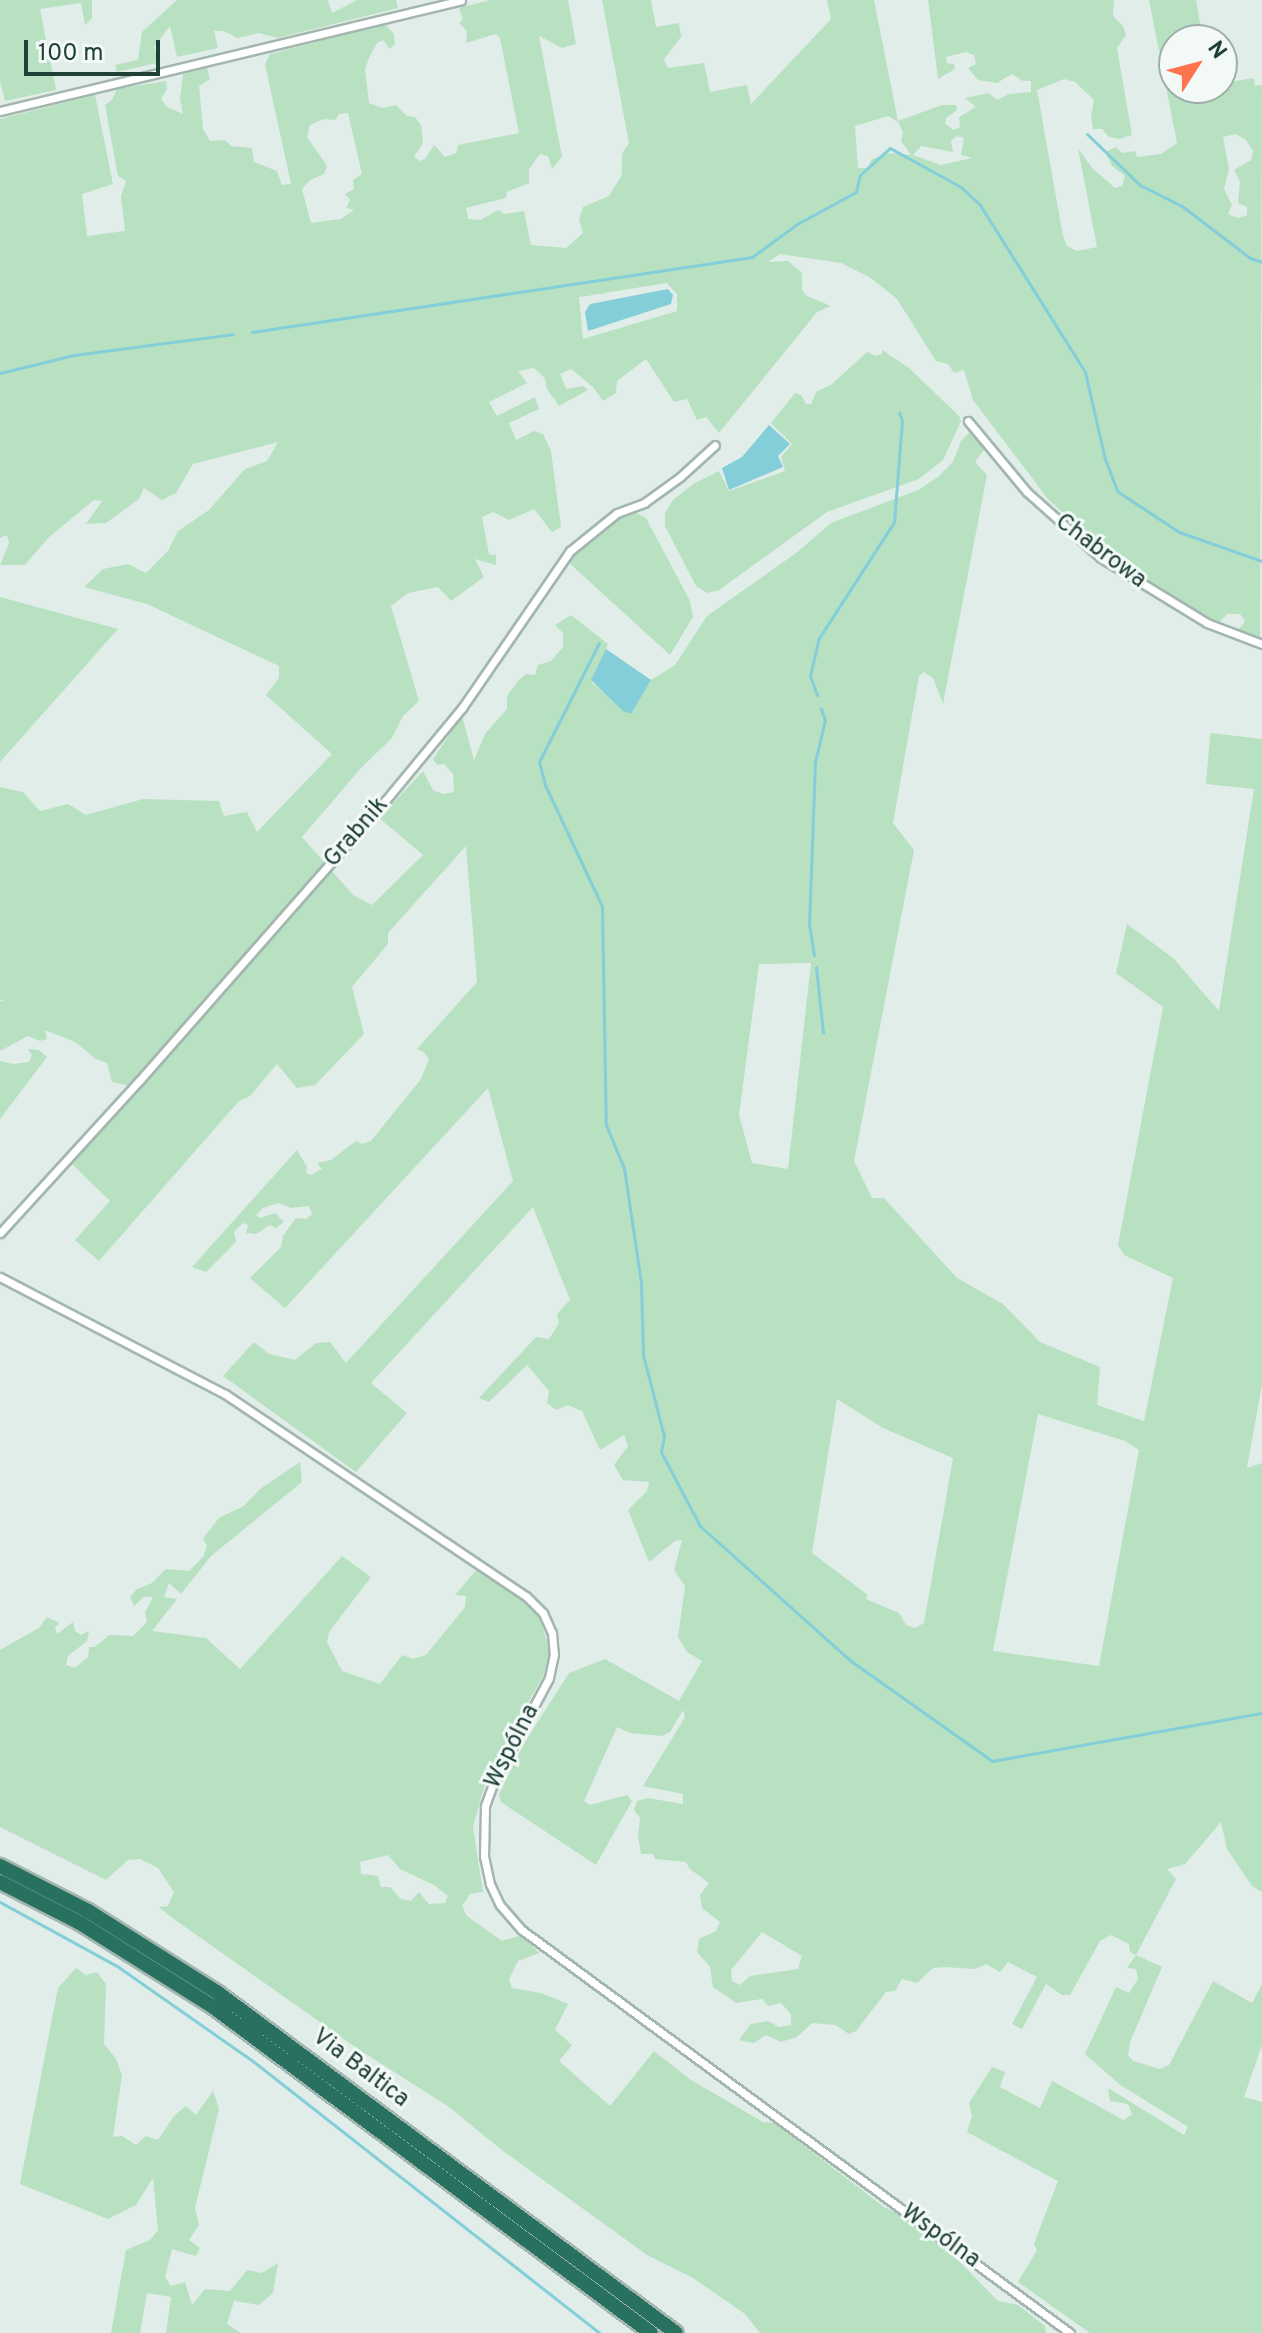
<!DOCTYPE html>
<meta charset="utf-8">
<style>
body{margin:0}
#map{position:relative;width:1262px;height:2333px;overflow:hidden;background:#e1ede8;font-family:Overpass,sans-serif}
div>[style]{position:absolute}
.green>*{inset:0;background:#b8e1c2}
.water>*{inset:0;background:#83ced8}
.stream>*{height:3px;margin:-1.5px;padding:0 1.5px;transform-origin:1.5px;border-radius:1.5px;background:#83ced8}
.roads{filter:drop-shadow(2px 0 #a3b6af) drop-shadow(-2px 0 #a3b6af) drop-shadow(0 2px #a3b6af) drop-shadow(0 -2px #a3b6af)}
.street>*{height:7px;margin:-3.5px;padding:0 3.5px;transform-origin:3.5px;border-radius:3.5px;background:#fff}
.highway>*{height:14px;margin:-7px;padding:0 7px;transform-origin:7px;border-radius:7px;background:#28705f}
span{translate:-50% -50%;white-space:nowrap;text-align:center;line-height:1.15;-webkit-text-stroke:6px #f2f9f6;paint-order:stroke}
.street-label{font-size:24px;color:#1f4037}
.north{position:absolute;left:1158px;top:24px;width:80px;height:80px;box-sizing:border-box;background:#f2f9f6;border:2px solid #9eafaa;border-radius:50%;rotate:54deg;font-size:22px;font-weight:700;line-height:32px;text-align:center;color:#1f4037}
.north::after{content:'';display:block;margin:auto;width:28px;height:36px;background:#ff744e;clip-path:polygon(50% 0,100% 100%,50% 72%,0 100%)}
.scale{position:absolute;left:24px;top:40px;width:136px;height:36px;box-sizing:border-box;border:4px solid #1f4037;border-top:0;padding-left:10px;font-size:24px;line-height:28px;white-space:nowrap;color:#1f4037;-webkit-text-stroke:6px #f2f9f6;paint-order:stroke}
</style>
<div id="map">
<div class="green">
<i style="clip-path:polygon(0 0,92px 0,92px 18px,85px 25px,81px 3px,40px 9px,56px 90px,5px 101px,0 81px)"></i>
<i style="clip-path:polygon(177px 0,328px 0,332px 13px,357px 0,396px 0,398px 8px,278px 38px,259px 33px,237px 38px,224px 31px,214px 31px,218px 48px,177px 57px,170px 26px,154px 47px,161px 62px,117px 72px,115px 65px,138px 60px,142px 32px)"></i>
<i style="clip-path:polygon(evenodd,490px 0,568px 0,576px 44px,562px 48px,539px 36px,562px 157px,552px 169px,548px 156px,540px 154px,529px 169px,529px 183px,507px 192px,506px 198px,466px 208px,468px 219px,480px 220px,498px 210px,504px 214px,524px 211px,531px 245px,566px 248px,583px 233px,579px 219px,583px 207px,609px 196px,622px 175px,622px 154px,629px 143px,602px 0,651px 0,656px 27px,679px 23px,681px 37px,664px 59px,668px 68px,704px 63px,710px 92px,747px 85px,751px 104px,831px 19px,827px 0,874px 0,898px 121px,942px 105px,956px 105px,957px 110px,946px 118px,945px 124px,954px 130px,960px 127px,959px 117px,976px 107px,965px 98px,988px 93px,997px 100px,1009px 94px,1031px 92px,1031px 81px,1023px 81px,1012px 74px,997px 83px,978px 80px,968px 68px,976px 64px,974px 55px,966px 52px,946px 57px,947px 63px,954px 64px,955px 69px,938px 79px,928px 0,1114px 0,1113px 16px,1123px 26px,1126px 35px,1117px 48px,1132px 135px,1119px 139px,1109px 137px,1102px 129px,1093px 129px,1091px 117px,1094px 100px,1075px 82px,1064px 79px,1037px 90px,1063px 236px,1067px 246px,1077px 251px,1097px 247px,1078px 148px,1092px 168px,1115px 188px,1122px 186px,1125px 176px,1112px 166px,1105px 152px,1116px 147px,1122px 153px,1135px 151px,1137px 157px,1161px 154px,1177px 143px,1149px 0,1196px 0,1203px 40px,1174px 40px,1174px 88px,1222px 88px,1222px 83px,1254px 78px,1255px 86px,1262px 85px,1260px 639px,1237px 632px,1245px 621px,1240px 614px,1227px 614px,1219px 623px,1118px 563px,1048px 499px,973px 400px,964px 370px,954px 373px,948px 364px,936px 361px,897px 299px,871px 278px,841px 263px,780px 254px,768px 262px,788px 261px,802px 273px,802px 290px,807px 296px,831px 306px,817px 312px,719px 433px,706px 417px,697px 420px,687px 399px,674px 402px,646px 359px,617px 381px,616px 393px,603px 401px,593px 387px,571px 369px,560px 374px,566px 389px,583px 386px,588px 390px,559px 406px,547px 389px,545px 378px,534px 368px,518px 371px,527px 383px,489px 402px,497px 416px,535px 397px,539px 409px,509px 423px,516px 440px,534px 431px,543px 434px,551px 451px,561px 527px,552px 532px,534px 509px,509px 520px,493px 512px,482px 517px,489px 554px,496px 555px,496px 565px,475px 559px,484px 577px,451px 601px,438px 587px,408px 593px,391px 606px,419px 701px,403px 716px,392px 738px,360px 769px,302px 837px,353px 895px,372px 905px,423px 855px,379px 818px,423px 771px,433px 790px,443px 794px,454px 792px,453px 774px,444px 764px,437px 765px,433px 759px,462px 716px,474px 760px,485px 734px,507px 709px,507px 696px,518px 681px,526px 674px,535px 675px,538px 665px,551px 661px,563px 647px,563px 633px,555px 625px,571px 615px,608px 644px,592px 683px,631px 714px,651px 680px,675px 665px,707px 616px,796px 553px,831px 523px,918px 490px,938px 477px,953px 462px,961px 441px,969px 433px,975px 433px,986px 447px,975px 462px,987px 475px,943px 704px,933px 678px,924px 672px,919px 676px,893px 823px,914px 850px,854px 1161px,872px 1198px,884px 1198px,957px 1278px,1003px 1304px,1040px 1342px,1100px 1367px,1097px 1405px,1144px 1421px,1173px 1278px,1124px 1255px,1118px 1245px,1163px 1007px,1116px 973px,1127px 924px,1173px 958px,1219px 1011px,1254px 789px,1206px 784px,1210px 737px,1211px 733px,1262px 739px,1262px 1384px,1247px 1468px,1262px 1463px,1262px 1892px,1252px 1886px,1227px 1849px,1221px 1822px,1185px 1864px,1167px 1869px,1176px 1879px,1136px 1955px,1162px 1967px,1130px 2042px,1128px 2055px,1133px 2061px,1160px 2069px,1169px 2065px,1213px 1981px,1252px 2003px,1262px 1984px,1262px 2045px,1244px 2097px,1262px 2102px,1262px 2333px,1090px 2333px,1018px 2282px,1037px 2250px,1034px 2244px,1058px 2181px,967px 2132px,972px 2116px,969px 2103px,992px 2067px,1005px 2072px,1000px 2087px,1040px 2108px,1052px 2081px,1124px 2120px,1132px 2114px,1128px 2104px,1110px 2101px,1108px 2088px,1184px 2135px,1188px 2127px,1119px 2084px,1085px 2054px,1116px 1987px,1129px 1993px,1138px 1979px,1136px 1969px,1127px 1968px,1136px 1955px,1130px 1952px,1129px 1944px,1111px 1935px,1100px 1941px,1070px 1995px,1062px 1995px,1046px 1984px,1022px 2029px,1012px 2024px,1037px 1977px,1008px 1962px,1000px 1972px,986px 1964px,976px 1969px,944px 1967px,933px 1968px,917px 1983px,902px 1979px,895px 1991px,886px 1992px,856px 2031px,849px 2034px,835px 2025px,812px 2023px,797px 2037px,781px 2042px,766px 2035px,754px 2043px,739px 2040px,751px 2024px,768px 2021px,779px 2027px,791px 2025px,791px 2014px,781px 2003px,768px 2006px,762px 1999px,736px 2003px,713px 1987px,710px 1967px,697px 1952px,699px 1939px,716px 1931px,720px 1922px,702px 1908px,700px 1895px,709px 1883px,690px 1869px,686px 1862px,655px 1859px,653px 1854px,641px 1854px,638px 1835px,640px 1818px,634px 1810px,637px 1801px,648px 1798px,683px 1804px,683px 1794px,643px 1786px,685px 1717px,683px 1710px,670px 1732px,662px 1736px,630px 1733px,617px 1727px,584px 1801px,590px 1805px,627px 1795px,632px 1801px,596px 1865px,501px 1802px,499px 1794px,525px 1742px,569px 1673px,605px 1659px,679px 1701px,702px 1661px,687px 1652px,678px 1637px,685px 1586px,674px 1570px,682px 1540px,675px 1541px,649px 1562px,628px 1510px,647px 1491px,649px 1482px,623px 1480px,614px 1465px,628px 1446px,624px 1435px,600px 1450px,582px 1411px,568px 1405px,556px 1410px,547px 1403px,549px 1391px,527px 1365px,489px 1402px,479px 1398px,536px 1337px,549px 1339px,559px 1323px,557px 1314px,570px 1300px,533px 1207px,371px 1383px,407px 1413px,356px 1472px,223px 1376px,254px 1342px,269px 1354px,295px 1360px,316px 1343px,330px 1342px,346px 1363px,513px 1181px,488px 1088px,285px 1308px,250px 1278px,281px 1247px,283px 1236px,296px 1218px,306px 1219px,312px 1214px,309px 1206px,291px 1208px,278px 1203px,263px 1208px,256px 1215px,260px 1218px,275px 1213px,284px 1222px,276px 1228px,270px 1225px,256px 1234px,246px 1233px,248px 1225px,243px 1223px,234px 1232px,236px 1242px,206px 1272px,192px 1267px,297px 1150px,307px 1167px,306px 1173px,311px 1175px,322px 1169px,317px 1163px,331px 1160px,356px 1141px,362px 1144px,371px 1141px,421px 1079px,429px 1060px,424px 1052px,417px 1049px,477px 982px,466px 846px,388px 933px,388px 944px,352px 987px,364px 1034px,315px 1085px,297px 1088px,277px 1064px,250px 1096px,239px 1101px,99px 1261px,75px 1240px,110px 1201px,72px 1164px,141px 1088px,112px 1082px,107px 1063px,96px 1059px,75px 1042px,45px 1030px,47px 1039px,40px 1041px,28px 1036px,0 1051px,0 1001px,5px 1001px,0 1000px,0 787px,23px 792px,40px 811px,68px 804px,86px 815px,143px 799px,219px 801px,224px 816px,247px 812px,257px 832px,332px 754px,266px 695px,279px 678px,279px 666px,147px 604px,84px 587px,103px 569px,128px 564px,146px 573px,168px 551px,178px 531px,209px 510px,245px 469px,267px 461px,278px 442px,193px 464px,176px 493px,162px 500px,144px 488px,139px 499px,106px 523px,86px 524px,102px 501px,94px 500px,48px 538px,25px 565px,0 565px,9px 543px,7px 535px,0 538px,0 119px,95px 95px,113px 184px,82px 194px,87px 236px,125px 231px,121px 196px,126px 181px,118px 176px,105px 105px,112px 100px,117px 89px,166px 81px,167px 89px,161px 99px,167px 107px,183px 114px,180px 99px,183px 74px,207px 68px,210px 79px,199px 86px,203px 129px,210px 141px,225px 140px,231px 146px,252px 148px,254px 162px,277px 171px,282px 185px,291px 184px,265px 64px,270px 54px,385px 24px,394px 34px,395px 44px,390px 49px,383px 40px,377px 43px,369px 58px,365px 69px,369px 103px,382px 108px,396px 105px,407px 116px,415px 117px,421px 125px,423px 143px,414px 157px,420px 161px,426px 158px,434px 145px,445px 157px,456px 153px,458px 145px,519px 133px,500px 38px,496px 34px,466px 43px,467px 31px,459px 23px,463px 19px,459px 8px,490px 0,348px 113px,362px 174px,353px 180px,354px 189px,345px 194px,350px 200px,346px 208px,354px 210px,341px 219px,311px 223px,302px 189px,310px 180px,324px 174px,327px 166px,307px 137px,310px 125px,324px 119px,335px 120px,339px 114px,348px 113px,490px 0,888px 116px,898px 122px,903px 132px,901px 141px,911px 155px,890px 153px,872px 159px,867px 168px,858px 168px,855px 126px,888px 116px,490px 0,1236px 134px,1246px 140px,1253px 151px,1251px 160px,1234px 170px,1240px 182px,1238px 203px,1247px 207px,1247px 215px,1238px 218px,1228px 214px,1232px 205px,1224px 189px,1229px 169px,1223px 137px,1236px 134px,490px 0,957px 136px,964px 138px,961px 155px,972px 158px,941px 165px,913px 155px,921px 146px,953px 152px,951px 141px,957px 136px,490px 0,667px 283px,677px 294px,677px 311px,583px 339px,579px 297px,667px 283px,490px 0,811px 963px,788px 1169px,752px 1163px,739px 1115px,759px 964px,811px 963px,490px 0,837px 1399px,883px 1428px,953px 1458px,924px 1623px,915px 1628px,906px 1625px,899px 1613px,866px 1599px,868px 1595px,812px 1553px,837px 1399px,490px 0,1038px 1414px,1125px 1441px,1139px 1450px,1099px 1666px,993px 1651px,1038px 1414px,490px 0,762px 1932px,802px 1956px,798px 1969px,750px 1976px,740px 1985px,732px 1981px,731px 1970px,762px 1932px)"></i>
<i style="clip-path:polygon(882px 350px,909px 368px,959px 416px,961px 421px,943px 460px,919px 479px,827px 512px,719px 590px,707px 593px,696px 586px,665px 526px,665px 513px,673px 500px,693px 484px,719px 471px,729px 491px,785px 471px,781px 457px,792px 444px,771px 423px,795px 393px,801px 395px,806px 404px,811px 404px,816px 392px,832px 384px,867px 352px,875px 356px,882px 354px)"></i>
<i style="clip-path:polygon(636px 513px,646px 518px,690px 601px,693px 617px,670px 655px,568px 562px,592px 537px,624px 515px)"></i>
<i style="clip-path:polygon(0 597px,118px 629px,0 762px)"></i>
<i style="clip-path:polygon(28px 1049px,39px 1050px,47px 1057px,0 1119px,0 1061px,13px 1064px,29px 1062px,32px 1055px)"></i>
<i style="clip-path:polygon(evenodd,300px 1462px,302px 1482px,211px 1556px,181px 1594px,169px 1583px,164px 1597px,177px 1599px,152px 1631px,206px 1638px,240px 1669px,342px 1556px,371px 1577px,329px 1632px,327px 1642px,342px 1671px,380px 1684px,402px 1655px,413px 1659px,426px 1655px,465px 1607px,466px 1596px,455px 1595px,477px 1569px,527px 1603px,540px 1619px,550px 1651px,544px 1674px,490px 1772px,482px 1794px,473px 1827px,483px 1892px,470px 1894px,462px 1906px,467px 1916px,502px 1941px,522px 1935px,539px 1953px,518px 1961px,509px 1979px,512px 1988px,541px 1993px,568px 2004px,555px 2030px,572px 2045px,559px 2061px,610px 2106px,654px 2051px,691px 2080px,763px 2122px,774px 2123px,884px 2207px,903px 2216px,950px 2252px,998px 2301px,1018px 2305px,1045px 2326px,1046px 2333px,760px 2333px,745px 2314px,693px 2278px,647px 2255px,503px 2151px,449px 2107px,358px 2049px,171px 1917px,159px 1907px,168px 1906px,174px 1892px,158px 1868px,140px 1859px,128px 1860px,106px 1880px,0 1827px,0 1650px,39px 1628px,47px 1617px,59px 1623px,55px 1628px,57px 1634px,73px 1622px,75px 1631px,81px 1635px,89px 1631px,87px 1641px,68px 1656px,66px 1665px,75px 1668px,88px 1657px,89px 1647px,95px 1647px,109px 1635px,133px 1636px,147px 1622px,145px 1613px,153px 1597px,144px 1597px,134px 1606px,130px 1597px,137px 1589px,152px 1583px,166px 1569px,189px 1571px,203px 1557px,207px 1546px,203px 1538px,219px 1518px,244px 1506px,260px 1489px,300px 1462px,388px 1855px,400px 1869px,434px 1885px,448px 1896px,445px 1903px,429px 1904px,419px 1892px,411px 1901px,401px 1899px,390px 1887px,381px 1887px,378px 1876px,361px 1874px,360px 1862px,388px 1855px)"></i>
<i style="clip-path:polygon(76px 1968px,86px 1975px,97px 1972px,106px 1984px,104px 2044px,116px 2059px,122px 2075px,113px 2137px,122px 2136px,136px 2145px,146px 2136px,158px 2140px,174px 2116px,186px 2106px,196px 2115px,213px 2091px,219px 2109px,195px 2208px,199px 2225px,189px 2240px,200px 2248px,196px 2256px,172px 2249px,165px 2277px,171px 2286px,185px 2282px,192px 2305px,205px 2289px,230px 2291px,247px 2270px,262px 2273px,278px 2263px,273px 2293px,259px 2305px,234px 2301px,227px 2324px,241px 2333px,166px 2333px,171px 2297px,147px 2293px,140px 2333px,111px 2333px,126px 2250px,150px 2240px,158px 2230px,153px 2178px,136px 2205px,108px 2219px,20px 2184px,58px 1988px)"></i>
</div>
<div class="water">
<i style="clip-path:polygon(668px 289px,673px 295px,671px 304px,588px 331px,585px 312px,590px 304px)"></i>
<i style="clip-path:polygon(769px 425px,790px 444px,778px 456px,783px 467px,729px 490px,722px 468px,742px 457px)"></i>
<i style="clip-path:polygon(606px 649px,651px 680px,631px 714px,623px 711px,591px 680px)"></i>
</div>
<div class="stream">
<i style="left:1087px;top:134px;width:74px;rotate:43.9deg"></i>
<i style="left:1140px;top:185px;width:47px;rotate:26.6deg"></i>
<i style="left:1182px;top:206px;width:86px;rotate:37.4deg"></i>
<i style="left:1250px;top:258px;width:13px;rotate:18deg"></i>
<i style="left:252px;top:332px;width:506px;rotate:-8.53deg"></i>
<i style="left:752px;top:257px;width:56px;rotate:-36.3deg"></i>
<i style="left:797px;top:224px;width:67px;rotate:-28.5deg"></i>
<i style="left:856px;top:192px;width:17px;rotate:-77deg"></i>
<i style="left:860px;top:175px;width:40px;rotate:-42deg"></i>
<i style="left:890px;top:148px;width:81px;rotate:28.8deg"></i>
<i style="left:961px;top:187px;width:26px;rotate:43deg"></i>
<i style="left:980px;top:205px;width:197px;rotate:57.8deg"></i>
<i style="left:1085px;top:372px;width:89px;rotate:77.1deg"></i>
<i style="left:1105px;top:459px;width:34px;rotate:69deg"></i>
<i style="left:1117px;top:491px;width:74px;rotate:33.5deg"></i>
<i style="left:1179px;top:532px;width:88px;rotate:19.3deg"></i>
<i style="left:0;top:373px;width:76px;rotate:-13.7deg"></i>
<i style="left:74px;top:355px;width:160px;rotate:-7.5deg"></i>
<i style="left:599px;top:643px;width:133px;rotate:116.8deg"></i>
<i style="left:539px;top:762px;width:24px;rotate:75deg"></i>
<i style="left:545px;top:785px;width:134px;rotate:64.8deg"></i>
<i style="left:602px;top:906px;width:219px;rotate:89deg"></i>
<i style="left:606px;top:1125px;width:47px;rotate:67.3deg"></i>
<i style="left:624px;top:1168px;width:116px;rotate:81.6deg"></i>
<i style="left:641px;top:1283px;width:72px;rotate:88.4deg"></i>
<i style="left:643px;top:1355px;width:84px;rotate:75.5deg"></i>
<i style="left:664px;top:1436px;width:16px;rotate:101deg"></i>
<i style="left:661px;top:1452px;width:84px;rotate:62.2deg"></i>
<i style="left:700px;top:1526px;width:203px;rotate:41.8deg"></i>
<i style="left:851px;top:1661px;width:173px;rotate:35.3deg"></i>
<i style="left:992px;top:1761px;width:274px;rotate:-10.1deg"></i>
<i style="left:817px;top:695px;width:20px;rotate:-110deg"></i>
<i style="left:810px;top:676px;width:39px;rotate:-77deg"></i>
<i style="left:819px;top:638px;width:138px;rotate:-57.1deg"></i>
<i style="left:894px;top:522px;width:101px;rotate:-85.5deg"></i>
<i style="left:902px;top:421px;width:9px;rotate:-108deg"></i>
<i style="left:814px;top:955px;width:30px;rotate:-99deg"></i>
<i style="left:809px;top:925px;width:163px;rotate:-87.9deg"></i>
<i style="left:815px;top:762px;width:43px;rotate:-76.6deg"></i>
<i style="left:825px;top:720px;width:12px;rotate:-110deg"></i>
<i style="left:816px;top:967px;width:66px;rotate:83.9deg"></i>
<i style="left:0;top:1902px;width:133px;rotate:28.7deg"></i>
<i style="left:117px;top:1966px;width:167px;rotate:35deg"></i>
<i style="left:254px;top:2062px;width:439px;rotate:38.1deg"></i>
</div>
<div class="roads">
<div class="street">
<i style="left:0;top:111px;width:474px;rotate:-13.5deg"></i>
<i style="left:968px;top:421px;width:92px;rotate:50.3deg"></i>
<i style="left:1027px;top:492px;width:99px;rotate:41.7deg"></i>
<i style="left:1101px;top:558px;width:124px;rotate:31.5deg"></i>
<i style="left:1207px;top:623px;width:59px;rotate:20.9deg"></i>
<i style="left:0;top:1233px;width:206px;rotate:-47.6deg"></i>
<i style="left:139px;top:1081px;width:373px;rotate:-48.7deg"></i>
<i style="left:385px;top:801px;width:121px;rotate:-50.4deg"></i>
<i style="left:462px;top:708px;width:191px;rotate:-55.5deg"></i>
<i style="left:570px;top:551px;width:60px;rotate:-39deg"></i>
<i style="left:617px;top:513px;width:29px;rotate:-20deg"></i>
<i style="left:644px;top:503px;width:44px;rotate:-35.8deg"></i>
<i style="left:680px;top:477px;width:47px;rotate:-42.4deg"></i>
<i style="left:0;top:1277px;width:254px;rotate:27.5deg"></i>
<i style="left:225px;top:1394px;width:362px;rotate:33.9deg"></i>
<i style="left:526px;top:1596px;width:24px;rotate:45deg"></i>
<i style="left:543px;top:1613px;width:22px;rotate:66deg"></i>
<i style="left:552px;top:1633px;width:21px;rotate:85deg"></i>
<i style="left:554px;top:1654px;width:25px;rotate:102deg"></i>
<i style="left:549px;top:1678px;width:117px;rotate:118.1deg"></i>
<i style="left:494px;top:1781px;width:27px;rotate:110deg"></i>
<i style="left:485px;top:1806px;width:50px;rotate:91.1deg"></i>
<i style="left:484px;top:1856px;width:29px;rotate:78deg"></i>
<i style="left:490px;top:1884px;width:23px;rotate:65deg"></i>
<i style="left:500px;top:1905px;width:33px;rotate:49deg"></i>
<i style="left:522px;top:1930px;width:680px;rotate:36.33deg"></i>
</div>
<div class="highway">
<i style="left:0;top:1866px;width:99px;rotate:27.1deg"></i>
<i style="left:88px;top:1911px;width:154px;rotate:32.2deg"></i>
<i style="left:218px;top:1993px;width:570px;rotate:36.59deg"></i>
<i style="left:0;top:1882px;width:90px;rotate:27.1deg"></i>
<i style="left:80px;top:1923px;width:156px;rotate:32.2deg"></i>
<i style="left:212px;top:2006px;width:547px;rotate:36.68deg"></i>
</div>
</div>
<div class="street-label">
<span style="left:1100px;top:552px;rotate:37deg">Chabrowa</span>
<span style="left:357px;top:833px;rotate:-49deg">Grabnik</span>
<span style="left:513px;top:1747px;rotate:-63deg">Wspólna</span>
<span style="left:360px;top:2069px;rotate:37deg">Via Baltica</span>
<span style="left:940px;top:2237px;rotate:36deg">Wspólna</span>
</div>
<div class="north">N</div>
<div class="scale">100 m</div>
</div>
